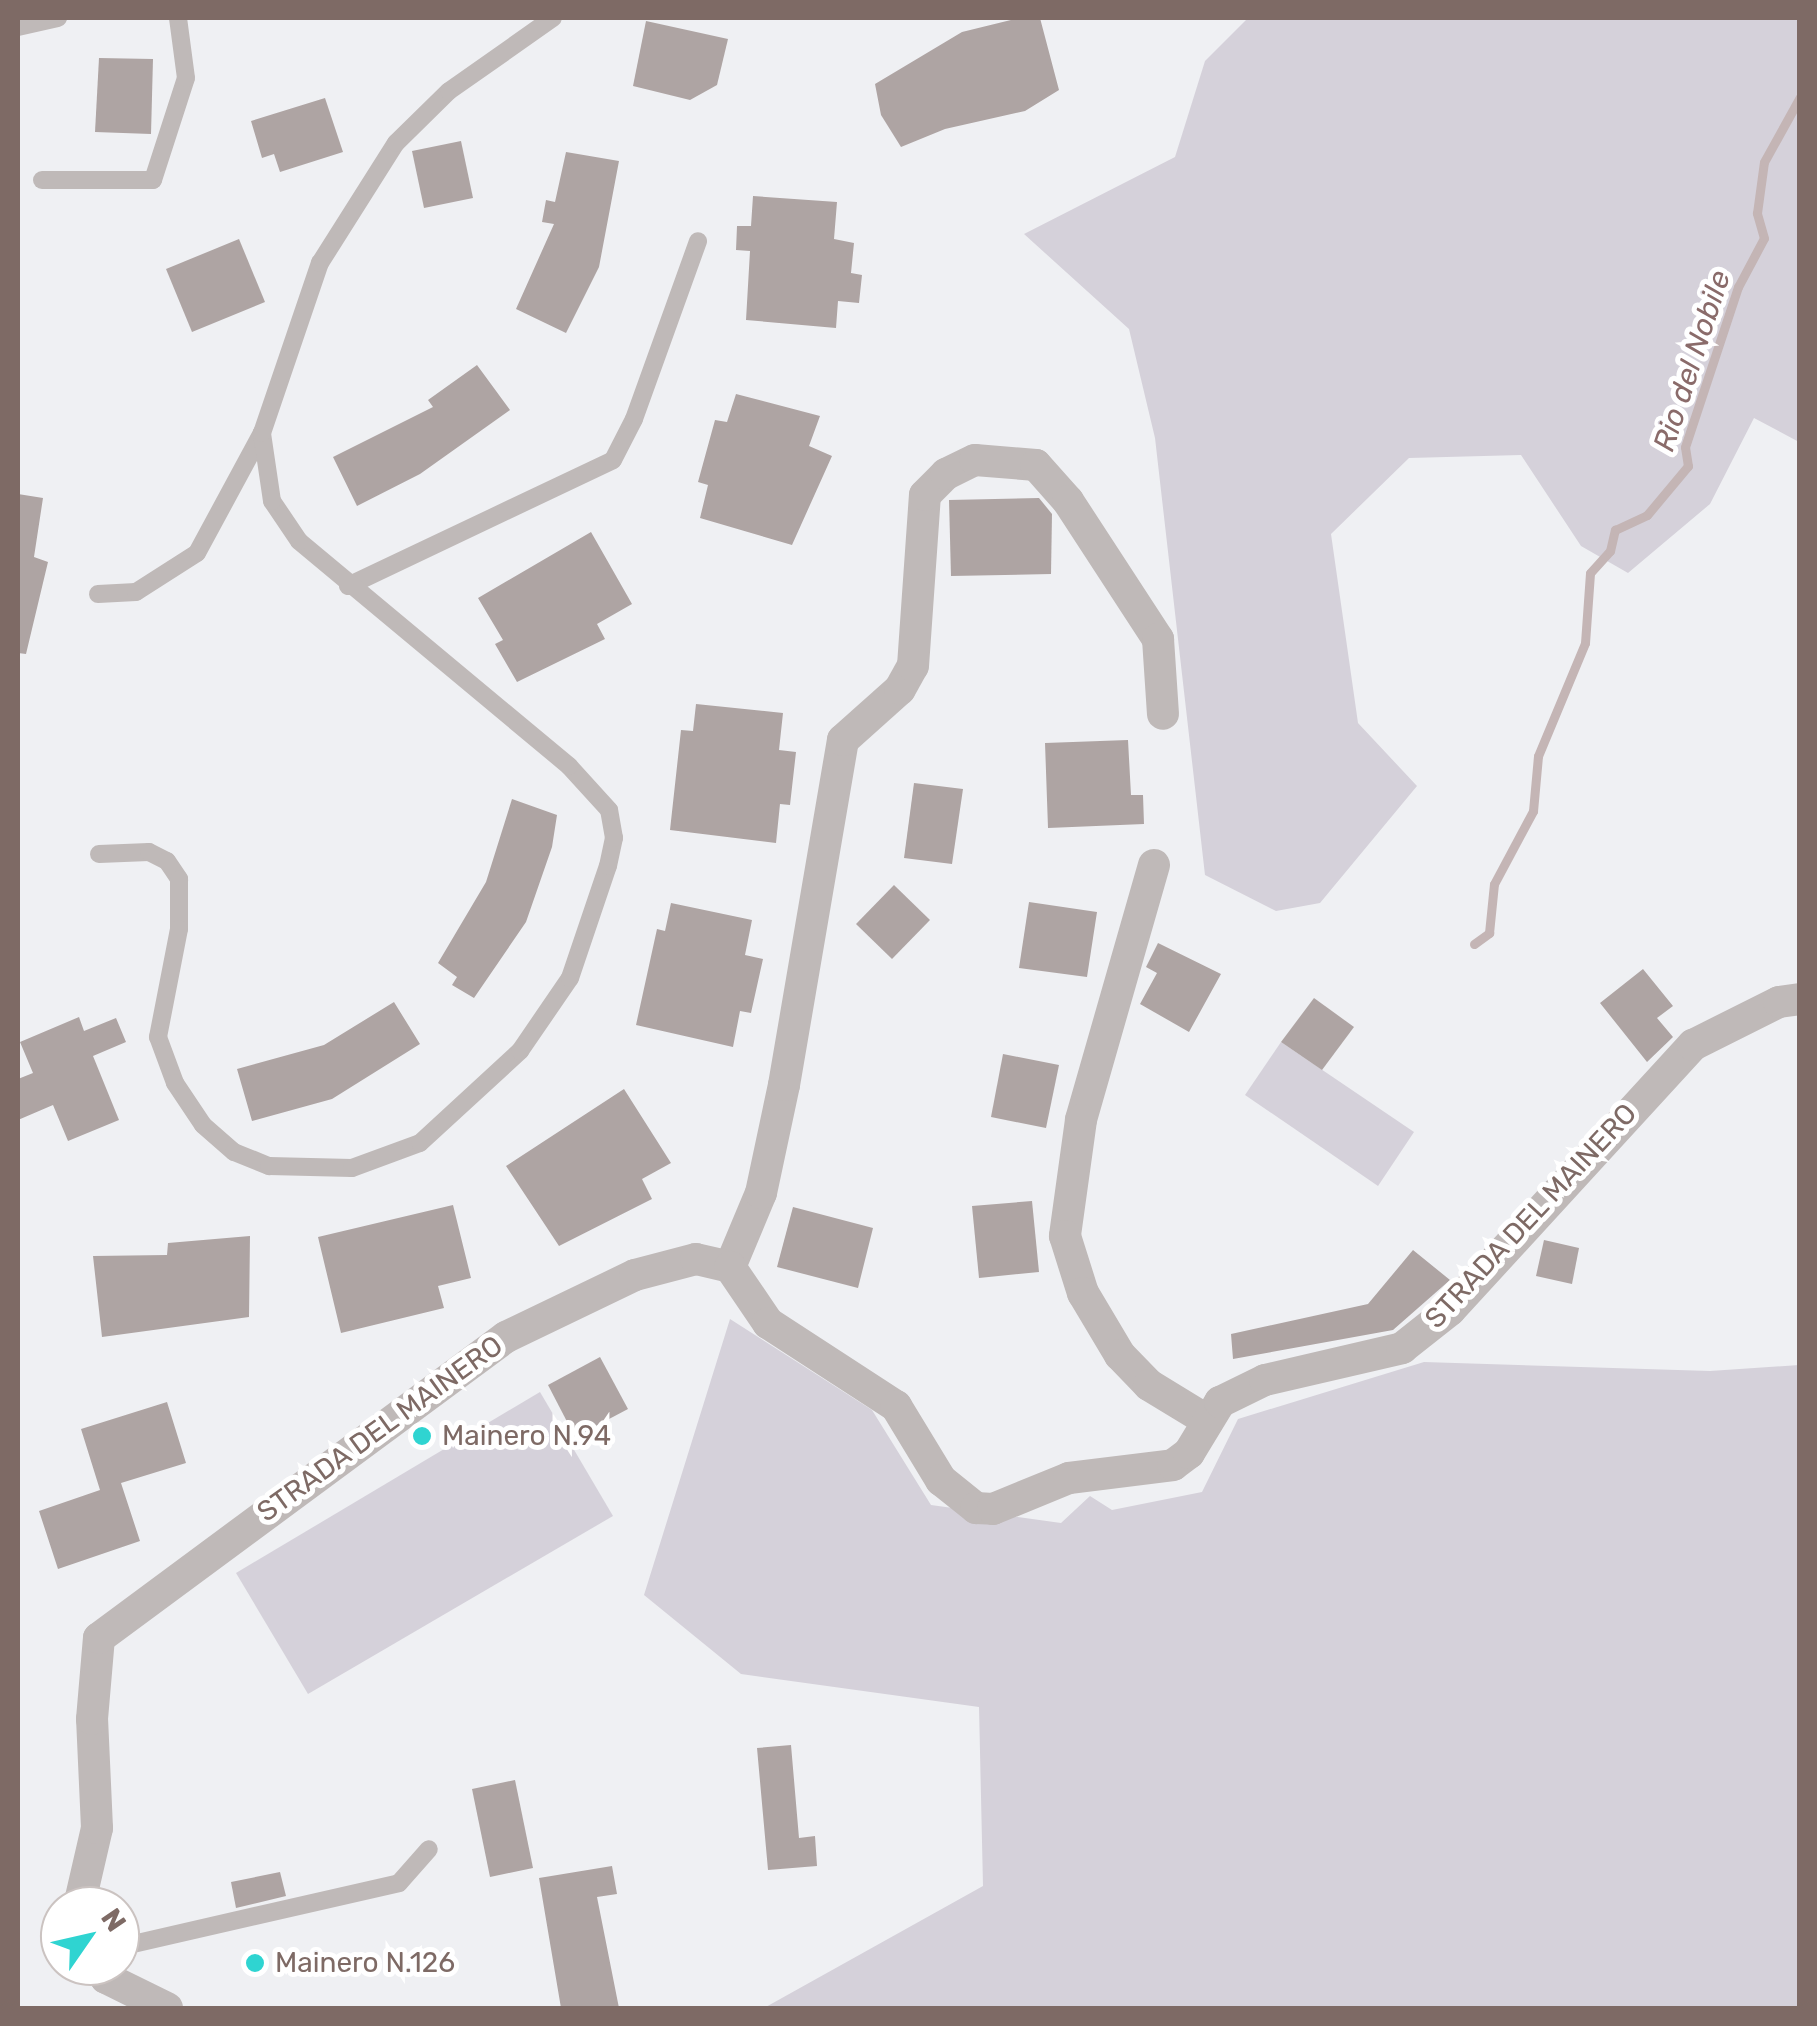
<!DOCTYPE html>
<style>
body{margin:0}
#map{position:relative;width:1817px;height:2026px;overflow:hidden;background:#eff0f3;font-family:Rubik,sans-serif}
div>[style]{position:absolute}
.green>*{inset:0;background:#d5d1da}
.stream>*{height:9px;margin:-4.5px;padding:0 4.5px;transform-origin:4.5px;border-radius:4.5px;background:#c4b5b5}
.building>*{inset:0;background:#aea4a3}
.service>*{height:18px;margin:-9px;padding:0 9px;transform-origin:9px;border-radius:9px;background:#bfb9b8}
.minor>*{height:32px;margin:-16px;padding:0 16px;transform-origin:16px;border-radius:16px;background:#bfb9b8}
.dots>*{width:28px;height:28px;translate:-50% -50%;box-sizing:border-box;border:5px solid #fff;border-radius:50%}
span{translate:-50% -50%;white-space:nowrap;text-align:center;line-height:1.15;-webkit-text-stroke:10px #fff;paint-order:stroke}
.street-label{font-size:28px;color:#7e6a65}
.poi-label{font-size:28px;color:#7e6a65}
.left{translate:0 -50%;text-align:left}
.water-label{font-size:30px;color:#8a6b6a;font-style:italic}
.frame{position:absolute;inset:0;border:20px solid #7e6a65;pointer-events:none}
.north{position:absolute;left:40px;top:1886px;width:100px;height:100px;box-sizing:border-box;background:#fff;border:2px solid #cbc3c1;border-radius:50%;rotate:56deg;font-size:28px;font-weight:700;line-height:40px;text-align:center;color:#7e6a65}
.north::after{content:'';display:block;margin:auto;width:35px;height:45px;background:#2fd4d1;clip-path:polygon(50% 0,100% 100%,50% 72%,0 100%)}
</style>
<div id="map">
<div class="green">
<i style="clip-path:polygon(1248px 18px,1800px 18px,1799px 442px,1754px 418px,1710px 504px,1628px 573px,1581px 546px,1521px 455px,1409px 458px,1331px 534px,1358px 723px,1417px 786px,1320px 903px,1276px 911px,1205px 875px,1155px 438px,1129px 329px,1024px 234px,1175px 157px,1205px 61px)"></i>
<i style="clip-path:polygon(1281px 1042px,1414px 1132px,1378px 1186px,1245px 1095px)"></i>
<i style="clip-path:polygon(730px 1319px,872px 1410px,931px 1505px,1061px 1523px,1090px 1496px,1112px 1510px,1202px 1492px,1238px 1419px,1424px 1362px,1710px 1371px,1799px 1365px,1799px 2008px,764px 2008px,983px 1886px,979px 1707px,741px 1674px,644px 1595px)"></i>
<i style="clip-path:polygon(540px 1392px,613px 1516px,308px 1694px,236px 1573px)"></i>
</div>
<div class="stream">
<i style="left:1474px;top:944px;width:19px;rotate:-36deg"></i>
<i style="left:1489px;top:933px;width:49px;rotate:-84.2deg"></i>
<i style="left:1494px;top:884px;width:83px;rotate:-61.9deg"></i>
<i style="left:1533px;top:811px;width:55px;rotate:-84.8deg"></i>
<i style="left:1538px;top:756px;width:122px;rotate:-67.4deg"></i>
<i style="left:1585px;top:643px;width:70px;rotate:-85.9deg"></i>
<i style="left:1590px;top:573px;width:30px;rotate:-48deg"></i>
<i style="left:1610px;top:551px;width:22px;rotate:-77deg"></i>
<i style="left:1615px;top:530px;width:35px;rotate:-25deg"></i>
<i style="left:1647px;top:515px;width:64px;rotate:-50.1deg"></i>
<i style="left:1688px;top:466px;width:19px;rotate:-99deg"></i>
<i style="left:1685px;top:447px;width:169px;rotate:-71.7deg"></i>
<i style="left:1738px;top:287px;width:55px;rotate:-62deg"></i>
<i style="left:1764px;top:238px;width:26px;rotate:-106deg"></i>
<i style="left:1757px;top:213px;width:51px;rotate:-82.2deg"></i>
<i style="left:1764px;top:162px;width:74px;rotate:-61deg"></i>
</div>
<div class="building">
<i style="clip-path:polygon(1019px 18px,1040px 18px,1059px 90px,1025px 111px,945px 129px,901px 147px,881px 115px,875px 84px,962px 32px)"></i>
<i style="clip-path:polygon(646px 21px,728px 39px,717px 85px,690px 100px,633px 86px)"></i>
<i style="clip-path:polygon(99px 58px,153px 59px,151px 134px,95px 132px)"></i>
<i style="clip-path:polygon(325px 98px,343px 152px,280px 172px,274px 154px,262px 158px,251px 121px)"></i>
<i style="clip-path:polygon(461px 141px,473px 198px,424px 208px,412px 151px)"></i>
<i style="clip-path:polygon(566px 152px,619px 161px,599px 267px,566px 333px,516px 309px,554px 224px,542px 222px,546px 200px,555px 202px)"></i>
<i style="clip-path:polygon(753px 196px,837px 202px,834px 239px,854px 243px,851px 273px,862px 275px,859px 303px,838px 301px,836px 328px,746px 320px,750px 251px,736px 250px,737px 226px,751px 226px)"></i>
<i style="clip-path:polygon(239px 239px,265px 302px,192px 332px,166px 269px)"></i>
<i style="clip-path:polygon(477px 365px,510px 410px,420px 474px,357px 506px,333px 457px,433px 407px,428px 400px)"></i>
<i style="clip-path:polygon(736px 394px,820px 416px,809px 446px,832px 456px,792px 545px,700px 518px,708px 485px,698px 482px,715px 420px,727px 422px)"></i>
<i style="clip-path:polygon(18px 494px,43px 498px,34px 557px,48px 562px,26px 654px,18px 653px)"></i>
<i style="clip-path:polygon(1039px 498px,1052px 514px,1051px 574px,951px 576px,949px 500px)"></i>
<i style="clip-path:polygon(591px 532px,632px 604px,597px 624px,605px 639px,517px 682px,495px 644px,503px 640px,478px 598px)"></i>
<i style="clip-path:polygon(696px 704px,783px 713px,779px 750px,796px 752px,790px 805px,780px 804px,776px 843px,670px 830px,681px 730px,693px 731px)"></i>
<i style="clip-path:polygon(1128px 740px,1131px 795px,1143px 795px,1144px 824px,1048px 828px,1045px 743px)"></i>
<i style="clip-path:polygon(914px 783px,963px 789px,952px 864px,904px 858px)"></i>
<i style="clip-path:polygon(512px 799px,557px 815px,552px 847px,526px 922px,474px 998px,452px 985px,457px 977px,438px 963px,486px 882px)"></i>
<i style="clip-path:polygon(894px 885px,930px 920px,892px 959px,856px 924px)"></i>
<i style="clip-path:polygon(1029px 902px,1097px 912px,1087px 977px,1019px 968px)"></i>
<i style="clip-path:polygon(671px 903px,752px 920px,745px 955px,763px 959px,751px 1013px,740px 1011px,733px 1047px,636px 1025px,657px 929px,665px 931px)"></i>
<i style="clip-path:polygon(1158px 943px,1221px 974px,1189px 1032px,1140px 1004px,1157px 973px,1146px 967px)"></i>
<i style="clip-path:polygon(1643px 969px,1673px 1006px,1657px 1018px,1673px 1037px,1647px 1062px,1600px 1003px)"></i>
<i style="clip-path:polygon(1314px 998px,1354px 1027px,1322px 1070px,1281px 1042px)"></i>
<i style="clip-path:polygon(394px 1002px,420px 1044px,332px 1099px,252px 1121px,237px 1069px,324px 1045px)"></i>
<i style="clip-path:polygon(79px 1017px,84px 1031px,116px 1018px,126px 1042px,93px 1056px,119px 1120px,68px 1141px,53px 1105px,18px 1120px,18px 1079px,33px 1073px,20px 1042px)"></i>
<i style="clip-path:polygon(1003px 1054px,1059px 1065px,1046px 1128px,991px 1117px)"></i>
<i style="clip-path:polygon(624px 1089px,671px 1163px,642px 1179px,652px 1199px,559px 1246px,506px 1166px)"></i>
<i style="clip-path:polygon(1032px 1201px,1039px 1272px,979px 1278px,972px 1206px)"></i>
<i style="clip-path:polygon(453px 1205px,471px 1278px,438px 1286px,444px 1308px,341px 1333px,318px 1237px)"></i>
<i style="clip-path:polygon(793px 1207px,873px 1228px,858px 1288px,777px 1267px)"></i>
<i style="clip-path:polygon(250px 1236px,249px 1317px,102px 1337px,93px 1256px,167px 1255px,168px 1243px)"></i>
<i style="clip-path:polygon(1544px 1240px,1579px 1248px,1572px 1284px,1536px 1276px)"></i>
<i style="clip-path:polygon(1413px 1250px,1450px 1280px,1393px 1330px,1233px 1359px,1231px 1334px,1368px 1304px)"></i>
<i style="clip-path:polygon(600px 1357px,628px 1409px,575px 1437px,548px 1385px)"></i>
<i style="clip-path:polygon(167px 1402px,186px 1463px,121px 1483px,140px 1541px,58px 1569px,39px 1511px,100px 1490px,81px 1429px)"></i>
<i style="clip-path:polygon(791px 1745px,799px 1838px,815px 1836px,817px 1866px,768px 1870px,757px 1748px)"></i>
<i style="clip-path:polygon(515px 1780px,533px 1868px,490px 1877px,472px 1789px)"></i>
<i style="clip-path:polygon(612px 1866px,617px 1894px,597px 1897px,619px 2008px,561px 2008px,539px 1878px)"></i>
<i style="clip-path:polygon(280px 1872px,286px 1896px,236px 1908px,231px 1882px)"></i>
</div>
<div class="service">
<i style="left:18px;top:27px;width:41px;rotate:-12.7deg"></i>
<i style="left:42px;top:180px;width:111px"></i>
<i style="left:153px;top:180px;width:107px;rotate:-72.1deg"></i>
<i style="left:186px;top:78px;width:61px;rotate:-97.6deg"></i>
<i style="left:348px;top:586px;width:293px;rotate:-25.4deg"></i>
<i style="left:613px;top:460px;width:46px;rotate:-62.9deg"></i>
<i style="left:634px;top:419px;width:189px;rotate:-70.2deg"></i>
<i style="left:98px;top:594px;width:38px;rotate:-3deg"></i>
<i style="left:136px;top:592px;width:72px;rotate:-32.6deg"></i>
<i style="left:197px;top:553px;width:136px;rotate:-61.6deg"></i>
<i style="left:99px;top:854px;width:50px;rotate:-2.3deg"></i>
<i style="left:149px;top:852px;width:20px;rotate:27deg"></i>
<i style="left:167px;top:861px;width:22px;rotate:56deg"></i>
<i style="left:179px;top:879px;width:50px;rotate:90deg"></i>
<i style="left:179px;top:929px;width:110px;rotate:101deg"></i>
<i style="left:158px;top:1037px;width:49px;rotate:69.7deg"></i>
<i style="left:175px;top:1083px;width:50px;rotate:56.3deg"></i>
<i style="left:203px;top:1125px;width:41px;rotate:41.1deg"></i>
<i style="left:234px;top:1152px;width:38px;rotate:22deg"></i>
<i style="left:269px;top:1166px;width:83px;rotate:1.4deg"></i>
<i style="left:352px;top:1168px;width:72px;rotate:-20.2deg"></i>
<i style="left:420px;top:1143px;width:136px;rotate:-42.6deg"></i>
<i style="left:520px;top:1051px;width:88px;rotate:-55.6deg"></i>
<i style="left:570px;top:978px;width:118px;rotate:-71.3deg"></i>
<i style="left:608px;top:866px;width:29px;rotate:-78deg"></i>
<i style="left:614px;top:838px;width:28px;rotate:-100deg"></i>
<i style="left:609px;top:810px;width:59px;rotate:-132.3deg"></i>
<i style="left:569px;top:766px;width:351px;rotate:-140.2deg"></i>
<i style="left:299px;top:541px;width:48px;rotate:-124deg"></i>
<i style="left:272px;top:501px;width:69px;rotate:-98.4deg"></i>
<i style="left:262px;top:433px;width:180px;rotate:-71.2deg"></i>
<i style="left:320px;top:263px;width:142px;rotate:-57.7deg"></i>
<i style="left:396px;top:143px;width:74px;rotate:-44.5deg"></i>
<i style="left:449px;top:91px;width:127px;rotate:-35.1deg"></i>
<i style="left:120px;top:1947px;width:286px;rotate:-12.9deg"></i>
<i style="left:399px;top:1883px;width:45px;rotate:-48.6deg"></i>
</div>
<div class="minor">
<i style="left:1154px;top:865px;width:265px;rotate:106deg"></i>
<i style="left:1081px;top:1120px;width:117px;rotate:97.9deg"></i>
<i style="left:1065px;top:1236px;width:60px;rotate:72.5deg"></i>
<i style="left:1083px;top:1293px;width:72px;rotate:59.2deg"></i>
<i style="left:1120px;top:1355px;width:42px;rotate:46deg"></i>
<i style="left:1149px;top:1385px;width:69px;rotate:31.4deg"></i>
<i style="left:730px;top:1267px;width:80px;rotate:-67.3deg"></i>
<i style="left:761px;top:1193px;width:110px;rotate:-78deg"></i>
<i style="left:784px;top:1085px;width:350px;rotate:-80.3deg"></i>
<i style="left:843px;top:740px;width:76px;rotate:-41.8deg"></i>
<i style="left:900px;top:689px;width:26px;rotate:-61deg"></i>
<i style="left:913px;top:666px;width:171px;rotate:-86deg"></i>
<i style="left:925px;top:495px;width:30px;rotate:-45deg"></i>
<i style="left:946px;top:474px;width:32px;rotate:-26deg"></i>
<i style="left:975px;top:460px;width:61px;rotate:4.7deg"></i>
<i style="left:1036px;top:465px;width:48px;rotate:48.4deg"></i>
<i style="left:1068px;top:501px;width:165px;rotate:56.9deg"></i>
<i style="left:1158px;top:639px;width:75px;rotate:86.2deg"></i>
<i style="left:79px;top:1906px;width:80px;rotate:-77deg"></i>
<i style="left:97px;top:1828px;width:109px;rotate:-92.6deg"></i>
<i style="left:92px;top:1719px;width:81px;rotate:-85.1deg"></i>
<i style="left:99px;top:1638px;width:506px;rotate:-36.49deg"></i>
<i style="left:506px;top:1337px;width:143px;rotate:-25.7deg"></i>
<i style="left:635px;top:1275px;width:63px;rotate:-14.7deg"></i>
<i style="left:696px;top:1259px;width:35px;rotate:13deg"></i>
<i style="left:730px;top:1267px;width:68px;rotate:55.8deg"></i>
<i style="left:768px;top:1323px;width:153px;rotate:33deg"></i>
<i style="left:896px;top:1406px;width:87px;rotate:58.7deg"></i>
<i style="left:941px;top:1480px;width:45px;rotate:38.7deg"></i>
<i style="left:976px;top:1508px;width:17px;rotate:3deg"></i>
<i style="left:993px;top:1509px;width:82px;rotate:-22.2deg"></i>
<i style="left:1069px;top:1478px;width:105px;rotate:-7.1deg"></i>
<i style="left:1173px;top:1465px;width:20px;rotate:-37deg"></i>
<i style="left:1189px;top:1453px;width:60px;rotate:-58.7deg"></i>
<i style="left:1220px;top:1402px;width:50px;rotate:-26.1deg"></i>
<i style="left:1265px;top:1380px;width:141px;rotate:-13.1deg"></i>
<i style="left:1402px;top:1348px;width:61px;rotate:-38.4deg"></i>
<i style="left:1450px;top:1310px;width:360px;rotate:-47.5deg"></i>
<i style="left:1693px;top:1045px;width:96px;rotate:-26.6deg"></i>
<i style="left:1779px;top:1002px;width:21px;rotate:-8deg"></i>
<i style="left:97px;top:1966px;width:15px;rotate:53deg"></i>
<i style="left:106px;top:1978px;width:68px;rotate:26.2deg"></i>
</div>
<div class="dots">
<i style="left:422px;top:1436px;background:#2fd4d1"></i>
<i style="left:255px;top:1963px;background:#2fd4d1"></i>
</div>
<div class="street-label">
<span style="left:1531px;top:1216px;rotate:-47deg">STRADA DEL MAINERO</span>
<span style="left:380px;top:1429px;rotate:-36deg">STRADA DEL MAINERO</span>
</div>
<div class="poi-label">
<span class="left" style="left:442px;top:1436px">Mainero N.94</span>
<span class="left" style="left:275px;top:1963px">Mainero N.126</span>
</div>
<div class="water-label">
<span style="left:1692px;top:361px;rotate:-72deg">Rio del Nobile</span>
</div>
<div class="frame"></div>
<div class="north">N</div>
</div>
